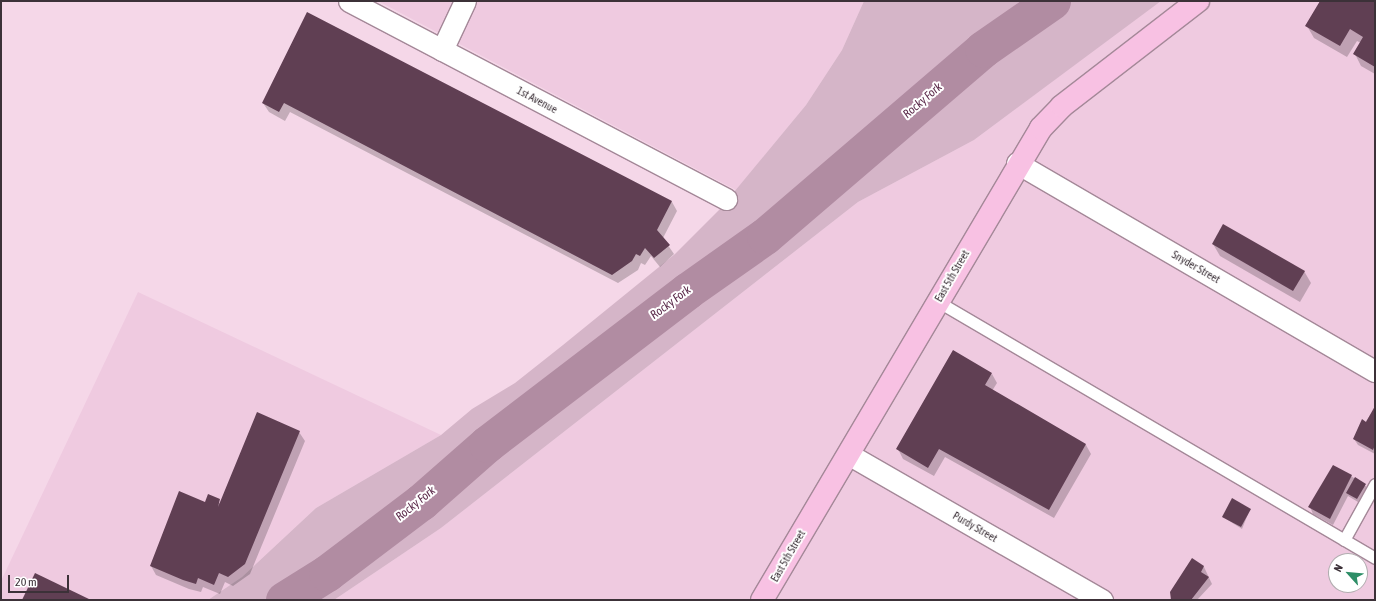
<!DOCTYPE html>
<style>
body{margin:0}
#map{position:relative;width:1376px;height:601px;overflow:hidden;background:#f5d7e8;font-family:"Asap Condensed",sans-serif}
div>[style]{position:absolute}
.built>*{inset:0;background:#efcae0}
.green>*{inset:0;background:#d5b5c8}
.shadow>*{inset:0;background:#0003}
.river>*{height:37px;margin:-18.5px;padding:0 18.5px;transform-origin:18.5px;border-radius:18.5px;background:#b18ca2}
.building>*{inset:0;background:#603f53}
.roads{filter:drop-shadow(1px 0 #a48898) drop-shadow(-1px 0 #a48898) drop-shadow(0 1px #a48898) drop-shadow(0 -1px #a48898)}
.lane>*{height:11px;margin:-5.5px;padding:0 5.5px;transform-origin:5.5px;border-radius:5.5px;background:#fff}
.street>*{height:21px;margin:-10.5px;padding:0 10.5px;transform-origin:10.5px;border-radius:10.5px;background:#fff}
.primary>*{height:22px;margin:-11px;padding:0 11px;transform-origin:11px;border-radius:11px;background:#f8c1e3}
span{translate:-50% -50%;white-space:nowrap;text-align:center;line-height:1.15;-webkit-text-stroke:4px #fff;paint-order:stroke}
.street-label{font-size:11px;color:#3c3138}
.water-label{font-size:12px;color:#5c2b4b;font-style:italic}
.frame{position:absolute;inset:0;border:2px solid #3c3138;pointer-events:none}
.north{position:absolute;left:1328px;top:553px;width:40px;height:40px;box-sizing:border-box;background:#fff;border:1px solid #b1adaf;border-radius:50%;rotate:297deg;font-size:11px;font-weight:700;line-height:16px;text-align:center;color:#3c3138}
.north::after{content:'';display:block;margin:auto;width:14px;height:18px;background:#2e8e67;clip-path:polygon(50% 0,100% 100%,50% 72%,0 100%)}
.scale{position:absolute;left:8px;top:575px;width:61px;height:18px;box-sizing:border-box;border:2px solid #3c3138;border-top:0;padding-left:5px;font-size:12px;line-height:14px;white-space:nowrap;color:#3c3138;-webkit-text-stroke:3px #fff;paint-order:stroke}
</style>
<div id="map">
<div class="built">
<i style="clip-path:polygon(378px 1px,864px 1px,842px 50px,806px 105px,736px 190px)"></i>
<i style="clip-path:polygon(evenodd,1160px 1px,1375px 1px,1375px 600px,334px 600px,441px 528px,858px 202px,974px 140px,1160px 1px,1336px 561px,1360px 561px,1360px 585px,1336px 585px,1336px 561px)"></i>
<i style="clip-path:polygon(138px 292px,441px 435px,316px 508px,242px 577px,208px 600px,1px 600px,1px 581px)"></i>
</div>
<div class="green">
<i style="clip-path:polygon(864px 1px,1161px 1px,974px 140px,858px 202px,441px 528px,334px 600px,208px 600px,242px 577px,316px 508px,441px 435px,472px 409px,515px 383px,563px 345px,675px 254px,720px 209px,806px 105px,842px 50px)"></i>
</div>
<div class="shadow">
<i style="clip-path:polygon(1321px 1px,1375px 1px,1375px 74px,1361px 66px,1355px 54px,1361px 43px,1357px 41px,1347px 57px,1314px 38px,1307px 26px)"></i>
<i style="clip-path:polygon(307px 13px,672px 202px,677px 211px,663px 238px,674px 254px,660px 267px,651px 256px,645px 265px,641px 263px,638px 270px,618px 283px,290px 112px,285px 121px,269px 112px,263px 103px)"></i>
<i style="clip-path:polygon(1213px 244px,1304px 271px,1311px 283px,1300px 302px,1220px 256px)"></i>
<i style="clip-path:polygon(992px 374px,997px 383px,992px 391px,1086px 445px,1091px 454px,1054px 518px,945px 457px,934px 476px,903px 459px,898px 449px)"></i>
<i style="clip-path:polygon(1375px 408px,1375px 454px,1358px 445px,1354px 439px)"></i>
<i style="clip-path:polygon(299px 432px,305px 441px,250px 574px,233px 586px,225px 582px,220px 594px,203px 587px,201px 592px,189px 589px,156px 575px,151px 566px,206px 503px,221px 503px)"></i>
<i style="clip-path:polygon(1351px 476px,1367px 487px,1358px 502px,1348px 496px,1333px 525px,1313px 514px,1310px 507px)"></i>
<i style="clip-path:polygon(1250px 509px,1242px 529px,1223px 517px)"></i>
<i style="clip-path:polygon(1192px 560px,1204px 567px,1212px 584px,1197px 600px,1170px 600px)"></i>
</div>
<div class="river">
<i style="left:284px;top:600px;width:51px;rotate:-32.1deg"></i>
<i style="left:327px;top:573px;width:118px;rotate:-37.1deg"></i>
<i style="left:421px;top:502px;width:88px;rotate:-41.3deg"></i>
<i style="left:487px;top:444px;width:252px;rotate:-37.4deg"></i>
<i style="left:687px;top:291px;width:95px;rotate:-35.2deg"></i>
<i style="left:765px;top:236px;width:287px;rotate:-40.6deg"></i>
<i style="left:983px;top:49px;width:84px;rotate:-34.8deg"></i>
</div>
<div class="building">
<i style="clip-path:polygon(1320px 1px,1375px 1px,1375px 67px,1353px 54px,1363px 37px,1350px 29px,1340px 46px,1305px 26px)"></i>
<i style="clip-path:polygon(307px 12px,672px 201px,657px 230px,670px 245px,654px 258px,645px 248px,640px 256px,636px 254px,632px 261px,612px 275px,284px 103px,279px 112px,262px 103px)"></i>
<i style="clip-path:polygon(1223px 224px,1305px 271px,1293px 291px,1212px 244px)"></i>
<i style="clip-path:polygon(953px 350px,992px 373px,985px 385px,1086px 444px,1049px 510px,939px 449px,928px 468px,896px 449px)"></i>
<i style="clip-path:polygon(1375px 406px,1375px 445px,1373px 450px,1353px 439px,1362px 419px,1366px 422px)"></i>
<i style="clip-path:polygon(257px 412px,300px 431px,245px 564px,228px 577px,219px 573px,214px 585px,198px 578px,196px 584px,183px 580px,150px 566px,179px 491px,205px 502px,208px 494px,220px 499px,218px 507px)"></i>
<i style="clip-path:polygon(1333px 465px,1352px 475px,1330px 519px,1308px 507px)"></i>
<i style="clip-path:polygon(1355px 477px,1366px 484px,1357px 499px,1346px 493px)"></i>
<i style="clip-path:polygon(1232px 498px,1251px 509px,1241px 527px,1222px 517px)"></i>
<i style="clip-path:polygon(1192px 558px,1204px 566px,1201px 572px,1209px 577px,1191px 600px,1171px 600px,1170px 592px)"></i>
<i style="clip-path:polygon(35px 573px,91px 600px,22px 600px)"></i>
</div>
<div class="roads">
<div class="lane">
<i style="left:937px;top:301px;width:508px;rotate:30.4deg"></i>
<i style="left:1344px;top:540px;width:64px;rotate:-61deg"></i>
</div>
<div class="street">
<i style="left:349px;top:1px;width:426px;rotate:27.7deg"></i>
<i style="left:442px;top:50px;width:54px;rotate:-64.9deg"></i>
<i style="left:1017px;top:163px;width:414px;rotate:30.2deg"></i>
<i style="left:848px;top:454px;width:293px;rotate:29.9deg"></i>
</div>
<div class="primary">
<i style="left:762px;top:600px;width:548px;rotate:-59.41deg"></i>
<i style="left:1041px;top:128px;width:30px;rotate:-46deg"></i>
<i style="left:1062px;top:106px;width:172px;rotate:-37.7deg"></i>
</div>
</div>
<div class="street-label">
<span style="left:537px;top:100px;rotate:28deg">1st Avenue</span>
<span style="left:1196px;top:267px;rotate:30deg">Snyder Street</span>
<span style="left:952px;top:276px;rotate:-60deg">East 5th Street</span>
<span style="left:975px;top:527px;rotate:30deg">Purdy Street</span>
<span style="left:788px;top:556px;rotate:-60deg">East 5th Street</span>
</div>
<div class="water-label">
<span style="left:923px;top:101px;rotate:-41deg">Rocky Fork</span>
<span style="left:671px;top:303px;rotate:-37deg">Rocky Fork</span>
<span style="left:416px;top:504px;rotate:-39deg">Rocky Fork</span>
</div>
<div class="frame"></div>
<div class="north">N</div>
<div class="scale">20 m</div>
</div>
